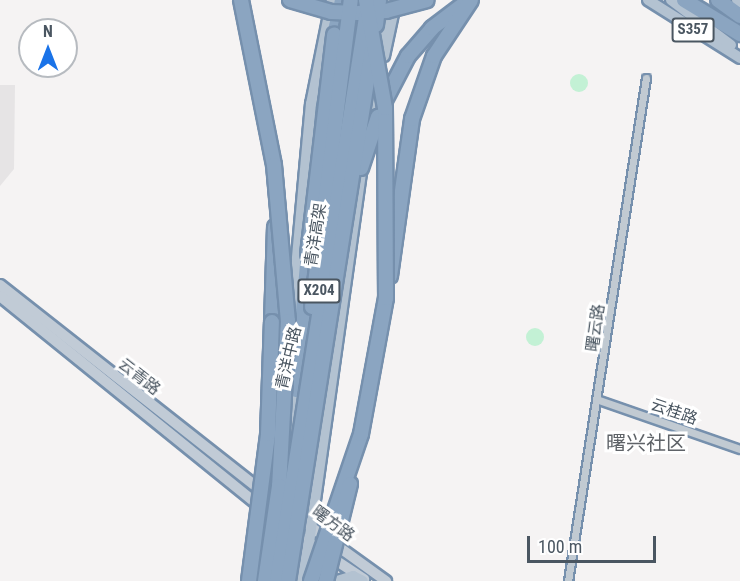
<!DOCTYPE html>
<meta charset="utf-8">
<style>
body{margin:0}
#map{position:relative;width:740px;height:581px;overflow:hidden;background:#f5f3f3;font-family:"Roboto Condensed","Noto Sans SC",sans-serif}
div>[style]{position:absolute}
.education>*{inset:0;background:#e6e4e5}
.green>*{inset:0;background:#c3f1d5}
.round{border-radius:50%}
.roads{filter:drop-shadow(2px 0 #7690ad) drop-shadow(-2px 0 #7690ad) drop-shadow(0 2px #7690ad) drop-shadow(0 -2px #7690ad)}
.street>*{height:7px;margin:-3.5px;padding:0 3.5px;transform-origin:3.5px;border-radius:3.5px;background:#c1cad2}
.secondary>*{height:10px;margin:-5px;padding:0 5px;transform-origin:5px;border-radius:5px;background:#c1cbd6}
.primary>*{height:10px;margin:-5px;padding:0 5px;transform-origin:5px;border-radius:5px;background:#b3c2d1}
.highway>*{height:14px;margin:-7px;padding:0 7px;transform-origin:7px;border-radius:7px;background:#8ba5c1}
.bridges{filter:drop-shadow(2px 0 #7690ad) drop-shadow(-2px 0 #7690ad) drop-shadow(0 2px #7690ad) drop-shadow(0 -2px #7690ad)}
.highway-bridge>*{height:14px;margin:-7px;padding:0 7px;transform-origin:7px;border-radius:7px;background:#8ba5c1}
span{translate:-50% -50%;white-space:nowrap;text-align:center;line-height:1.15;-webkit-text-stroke:6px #fff;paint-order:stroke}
.shield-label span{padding:2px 4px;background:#fff;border:2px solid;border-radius:4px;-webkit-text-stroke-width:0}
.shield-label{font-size:15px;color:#4a5661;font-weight:700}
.street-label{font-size:16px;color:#4a5661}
.quarter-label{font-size:20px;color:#5f6368}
.north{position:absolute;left:18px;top:18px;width:60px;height:60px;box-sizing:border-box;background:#fff;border:2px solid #b7bbc0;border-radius:50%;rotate:0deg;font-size:16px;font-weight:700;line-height:24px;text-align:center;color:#4a5661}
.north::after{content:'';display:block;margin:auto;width:21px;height:27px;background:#1a73e8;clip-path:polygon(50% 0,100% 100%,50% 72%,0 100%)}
.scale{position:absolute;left:527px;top:536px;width:129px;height:27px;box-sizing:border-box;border:3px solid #4a5661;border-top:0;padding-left:8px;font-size:18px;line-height:21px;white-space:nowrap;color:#4a5661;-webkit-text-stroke:4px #fff;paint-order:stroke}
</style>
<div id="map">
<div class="education">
<i style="clip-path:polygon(0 85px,15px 85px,14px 169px,0 186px)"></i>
</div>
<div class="green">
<i class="round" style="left:570px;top:74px;width:18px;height:18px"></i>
<i class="round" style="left:526px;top:328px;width:18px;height:18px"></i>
</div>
<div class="roads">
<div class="street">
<i style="left:599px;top:400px;width:149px;rotate:19.2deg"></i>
<i style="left:568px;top:581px;width:509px;rotate:-81.19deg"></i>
</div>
<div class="secondary">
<i style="left:0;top:285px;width:338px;rotate:38.2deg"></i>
<i style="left:0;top:296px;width:338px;rotate:39deg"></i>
<i style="left:293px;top:514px;width:115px;rotate:35.8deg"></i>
<i style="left:290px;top:530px;width:89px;rotate:33.5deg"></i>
</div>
<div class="primary">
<i style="left:648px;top:0;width:109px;rotate:32.2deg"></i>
<i style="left:671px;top:0;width:75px;rotate:36.9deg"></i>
<i style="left:737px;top:0;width:4px;rotate:34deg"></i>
<i style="left:378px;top:56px;width:57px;rotate:-80.9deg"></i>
<i style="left:384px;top:56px;width:57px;rotate:-77.9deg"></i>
<i style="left:366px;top:139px;width:69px;rotate:-81.6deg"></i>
<i style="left:292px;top:312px;width:209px;rotate:-84.8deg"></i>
<i style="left:311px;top:104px;width:106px;rotate:-78.6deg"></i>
<i style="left:304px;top:355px;width:36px;rotate:-77deg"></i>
<i style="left:285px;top:476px;width:92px;rotate:-82.5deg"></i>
<i style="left:267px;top:523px;width:62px;rotate:-83.6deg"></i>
<i style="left:257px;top:581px;width:32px;rotate:-79deg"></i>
<i style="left:300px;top:581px;width:39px;rotate:-77deg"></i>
<i style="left:309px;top:543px;width:387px;rotate:-82deg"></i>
<i style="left:337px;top:581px;width:17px;rotate:-17deg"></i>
<i style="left:353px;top:576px;width:11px;rotate:27deg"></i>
</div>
<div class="highway">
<i style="left:684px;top:0;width:66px;rotate:31.3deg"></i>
<i style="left:718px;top:0;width:27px;rotate:36deg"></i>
<i style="left:334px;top:35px;width:36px;rotate:-77deg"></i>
<i style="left:383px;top:104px;width:54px;rotate:-62.5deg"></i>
<i style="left:408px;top:56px;width:37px;rotate:-49deg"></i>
<i style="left:432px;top:28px;width:36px;rotate:-37deg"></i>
<i style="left:390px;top:276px;width:159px;rotate:-82deg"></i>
<i style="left:412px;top:119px;width:67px;rotate:-70.8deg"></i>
<i style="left:434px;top:56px;width:67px;rotate:-56.5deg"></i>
<i style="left:272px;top:322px;width:95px;rotate:-88.2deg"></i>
<i style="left:296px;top:390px;width:137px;rotate:-85deg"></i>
</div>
</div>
<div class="bridges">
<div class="highway-bridge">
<i style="left:241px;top:0;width:168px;rotate:78.7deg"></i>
<i style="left:274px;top:165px;width:157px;rotate:84.9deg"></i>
<i style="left:288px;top:321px;width:165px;rotate:93.1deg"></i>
<i style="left:279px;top:486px;width:96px;rotate:98.4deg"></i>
<i style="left:290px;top:0;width:43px;rotate:16.3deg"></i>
<i style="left:331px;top:12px;width:27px;rotate:2deg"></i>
<i style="left:358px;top:13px;width:28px;rotate:-4deg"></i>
<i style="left:386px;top:11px;width:42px;rotate:-15deg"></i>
<i style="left:376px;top:25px;width:25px;rotate:-83deg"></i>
<i style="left:361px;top:168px;width:54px;rotate:-71.6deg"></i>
<i style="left:308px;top:254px;width:221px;rotate:-83.2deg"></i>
<i style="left:312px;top:307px;width:309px;rotate:-82.8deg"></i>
<i style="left:249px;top:581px;width:148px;rotate:-82.6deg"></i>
<i style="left:268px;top:434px;width:112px;rotate:-88deg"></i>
<i style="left:277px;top:581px;width:571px;rotate:-81.03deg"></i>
<i style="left:288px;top:581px;width:538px;rotate:-81.01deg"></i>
<i style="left:311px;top:581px;width:155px;rotate:-71.2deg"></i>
<i style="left:361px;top:434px;width:138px;rotate:-79.6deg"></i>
<i style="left:386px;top:298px;width:190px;rotate:-90.3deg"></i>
<i style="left:385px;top:108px;width:110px;rotate:-100deg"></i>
<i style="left:326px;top:581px;width:100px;rotate:-76.1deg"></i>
</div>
</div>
<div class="shield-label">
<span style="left:693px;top:30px">S357</span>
<span style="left:319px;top:291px">X204</span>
</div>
<div class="street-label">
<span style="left:316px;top:235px;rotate:-81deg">青洋高架</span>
<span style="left:596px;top:328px;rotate:-82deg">曙云路</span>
<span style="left:289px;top:358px;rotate:-77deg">青洋中路</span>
<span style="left:139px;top:377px;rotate:38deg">云青路</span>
<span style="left:674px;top:412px;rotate:19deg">云桂路</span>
<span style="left:333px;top:524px;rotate:36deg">曙方路</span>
</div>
<div class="quarter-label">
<span style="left:646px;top:443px">曙兴社区</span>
</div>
<div class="north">N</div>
<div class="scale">100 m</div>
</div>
